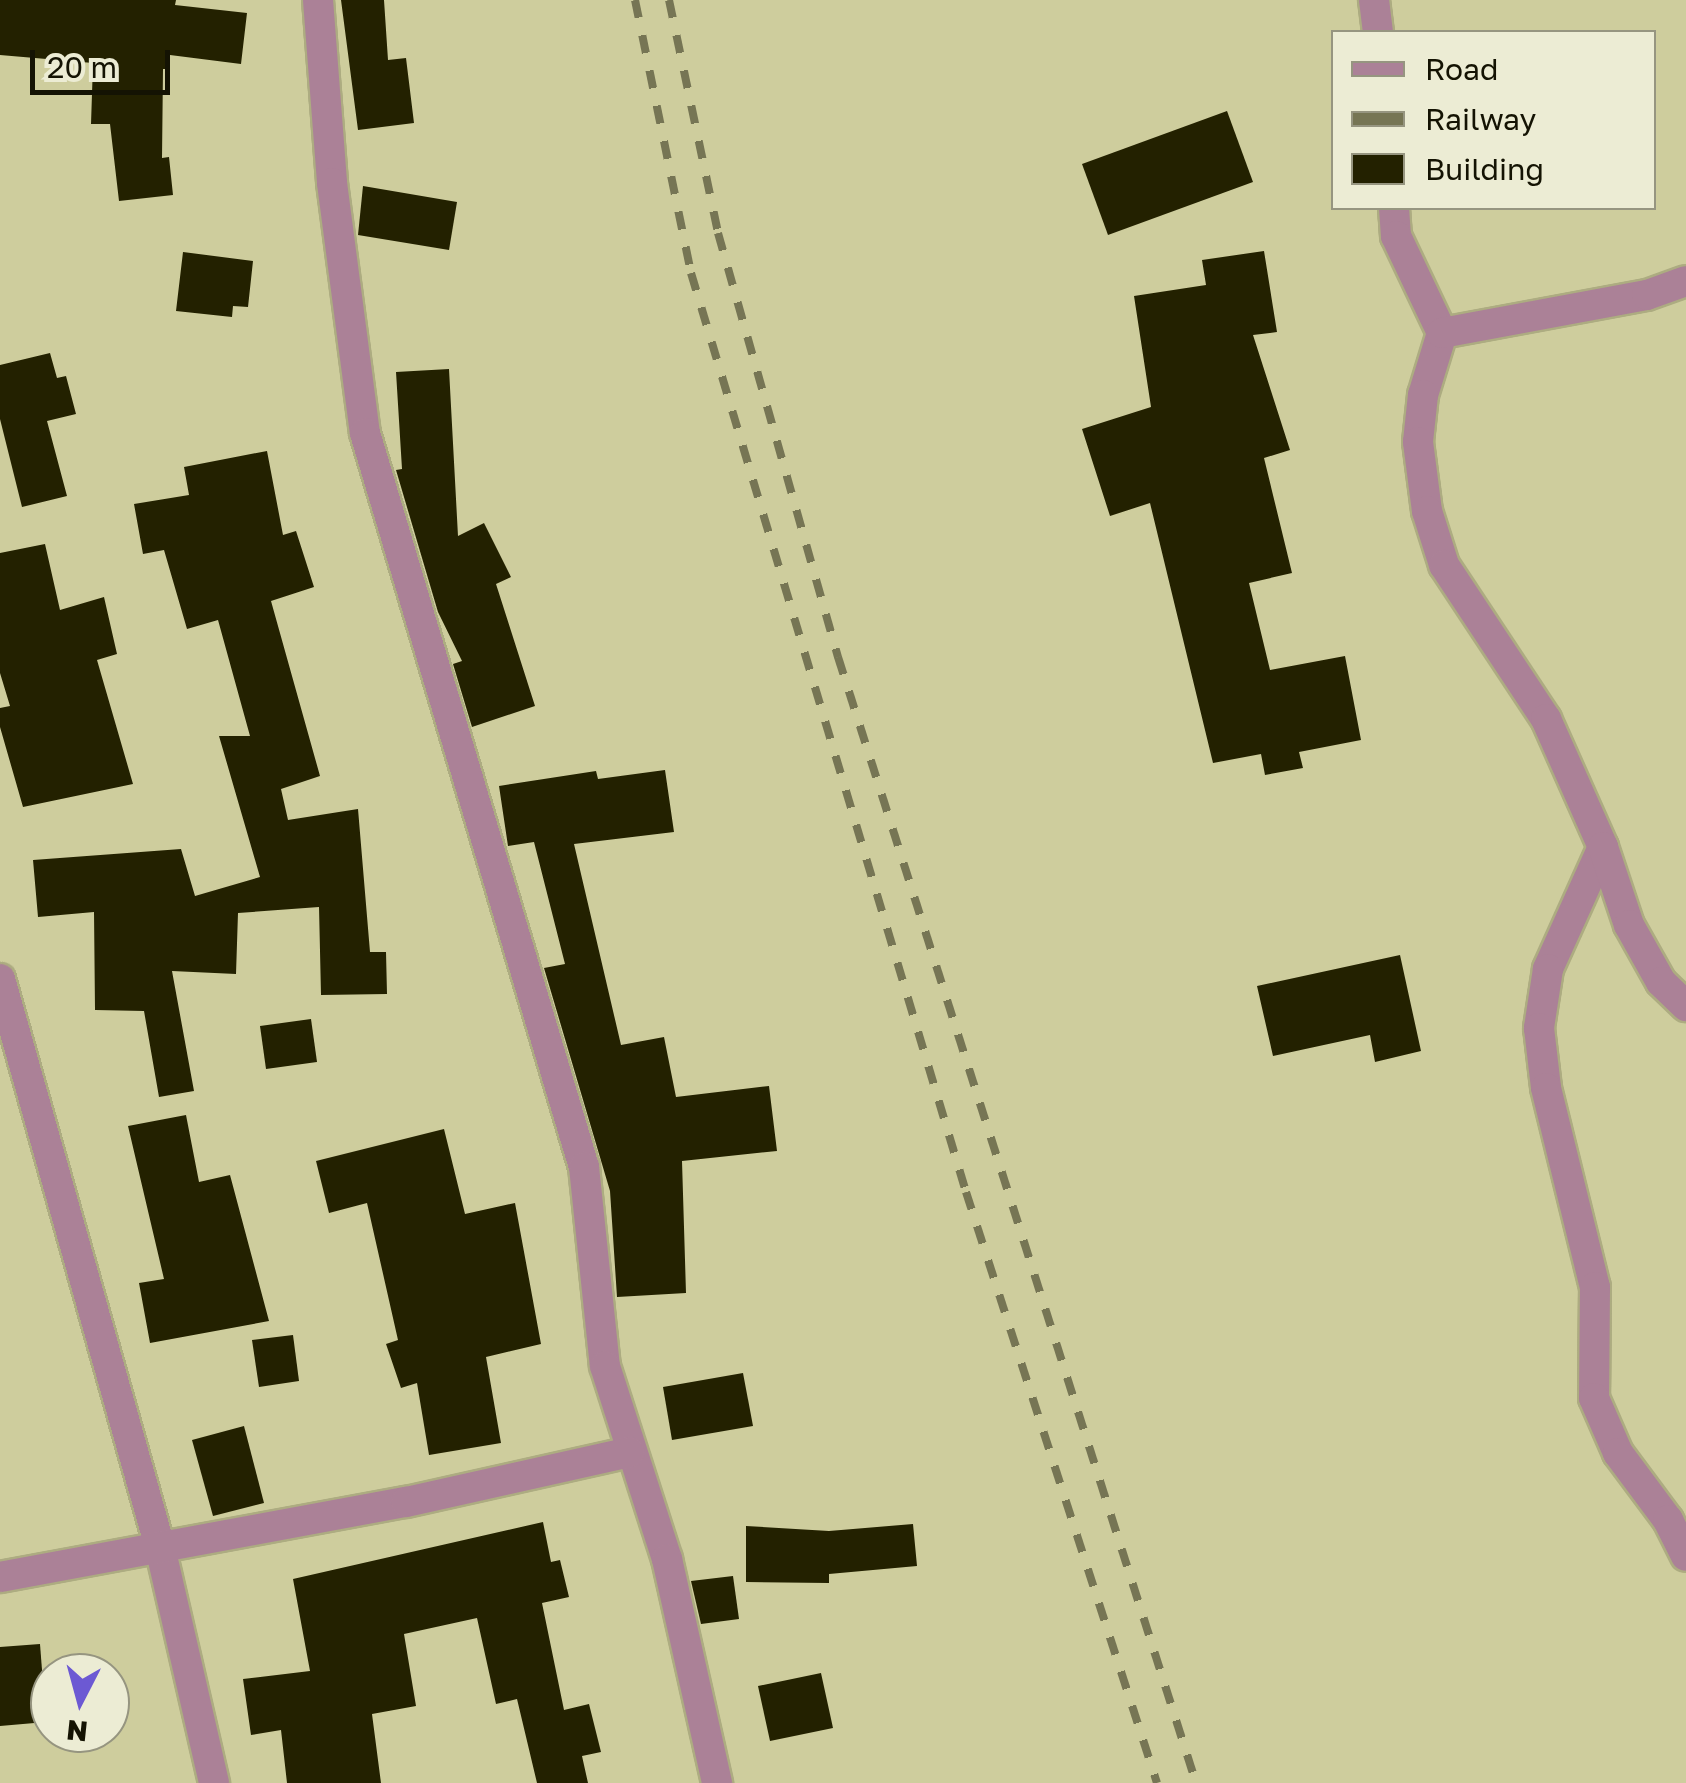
<!DOCTYPE html>
<style>
body{margin:0}
#map{position:relative;width:1686px;height:1783px;overflow:hidden;background:#cecd9d;font-family:"Golos Text",sans-serif}
div>[style]{position:absolute}
.building>*{inset:0;background:#232100}
.roads{filter:drop-shadow(2px 0 #adac81) drop-shadow(-2px 0 #adac81) drop-shadow(0 2px #adac81) drop-shadow(0 -2px #adac81)}
.minor>*{height:30px;margin:-15px;padding:0 15px;transform-origin:15px;border-radius:15px;background:#ab8197}
.rail>*{height:8px;margin-top:-4px;transform-origin:0;background:repeating-linear-gradient(90deg,#767554 0 18px,transparent 0 36px)}
span{translate:-50% -50%;white-space:nowrap;text-align:center;line-height:1.15;-webkit-text-stroke:10px #ececd4;paint-order:stroke}
.legend{position:absolute;left:1331px;top:30px;width:325px;height:180px;box-sizing:border-box;background:#ececd4;border:2px solid #969580;margin:0;padding:12px 18px;list-style:none;font-size:30px;color:#141303}
.legend li{display:flex;align-items:center;gap:20px;height:50px}
.legend b{width:50px;border:2px solid #969580}
.north{position:absolute;left:30px;top:1653px;width:100px;height:100px;box-sizing:border-box;background:#ececd4;border:2px solid #969580;border-radius:50%;rotate:186deg;font-size:28px;font-weight:700;line-height:40px;text-align:center;color:#141303}
.north::after{content:'';display:block;margin:auto;width:35px;height:45px;background:#6c59d3;clip-path:polygon(50% 0,100% 100%,50% 72%,0 100%)}
.scale{position:absolute;left:30px;top:50px;width:140px;height:45px;box-sizing:border-box;border:5px solid #141303;border-top:0;padding-left:12px;font-size:30px;line-height:35px;white-space:nowrap;color:#141303;-webkit-text-stroke:8px #ececd4;paint-order:stroke}
</style>
<div id="map">
<div class="building">
<i style="clip-path:polygon(0 0,176px 0,175px 5px,247px 13px,241px 64px,170px 55px,169px 69px,163px 69px,162px 158px,169px 157px,173px 195px,119px 201px,110px 124px,91px 124px,93px 63px,0 55px)"></i>
<i style="clip-path:polygon(341px 0,384px 0,388px 60px,406px 58px,414px 123px,358px 130px)"></i>
<i style="clip-path:polygon(1227px 111px,1253px 182px,1108px 235px,1082px 164px)"></i>
<i style="clip-path:polygon(363px 186px,457px 202px,449px 250px,358px 235px)"></i>
<i style="clip-path:polygon(1264px 251px,1277px 332px,1253px 335px,1290px 450px,1264px 458px,1292px 573px,1249px 583px,1270px 670px,1345px 656px,1361px 740px,1299px 752px,1303px 768px,1265px 775px,1261px 754px,1213px 763px,1150px 503px,1110px 516px,1082px 429px,1151px 407px,1134px 296px,1206px 285px,1202px 260px)"></i>
<i style="clip-path:polygon(183px 252px,253px 261px,248px 307px,233px 306px,232px 317px,176px 311px)"></i>
<i style="clip-path:polygon(50px 353px,57px 378px,66px 376px,76px 414px,47px 421px,67px 496px,22px 507px,0 419px,0 365px)"></i>
<i style="clip-path:polygon(449px 369px,458px 536px,484px 523px,511px 577px,496px 584px,535px 706px,472px 727px,453px 664px,462px 661px,438px 612px,396px 470px,402px 469px,396px 372px)"></i>
<i style="clip-path:polygon(267px 451px,283px 535px,296px 531px,314px 587px,271px 601px,320px 776px,281px 789px,288px 820px,358px 809px,370px 952px,386px 952px,387px 994px,321px 995px,319px 907px,238px 913px,236px 974px,172px 971px,194px 1091px,159px 1097px,144px 1011px,95px 1010px,94px 912px,38px 917px,33px 860px,181px 849px,195px 896px,260px 877px,219px 736px,250px 736px,218px 620px,187px 629px,164px 550px,143px 554px,134px 504px,189px 495px,184px 467px)"></i>
<i style="clip-path:polygon(45px 544px,60px 610px,104px 597px,117px 654px,97px 660px,133px 784px,23px 807px,0 727px,0 708px,10px 706px,0 673px,0 553px)"></i>
<i style="clip-path:polygon(665px 770px,674px 832px,574px 844px,621px 1045px,664px 1037px,676px 1097px,769px 1086px,777px 1151px,682px 1161px,686px 1293px,617px 1297px,610px 1191px,544px 968px,565px 964px,534px 842px,508px 846px,499px 786px,596px 771px,598px 779px)"></i>
<i style="clip-path:polygon(1400px 955px,1421px 1051px,1375px 1062px,1370px 1035px,1273px 1056px,1257px 986px)"></i>
<i style="clip-path:polygon(311px 1019px,317px 1062px,266px 1069px,260px 1026px)"></i>
<i style="clip-path:polygon(186px 1115px,199px 1182px,230px 1175px,269px 1321px,150px 1343px,139px 1283px,164px 1279px,128px 1126px)"></i>
<i style="clip-path:polygon(444px 1129px,465px 1214px,515px 1203px,541px 1344px,486px 1357px,501px 1443px,429px 1455px,417px 1383px,401px 1388px,386px 1344px,398px 1340px,367px 1203px,329px 1213px,316px 1161px)"></i>
<i style="clip-path:polygon(293px 1335px,299px 1381px,259px 1387px,252px 1340px)"></i>
<i style="clip-path:polygon(743px 1373px,753px 1426px,672px 1440px,663px 1387px)"></i>
<i style="clip-path:polygon(244px 1426px,264px 1503px,213px 1516px,192px 1440px)"></i>
<i style="clip-path:polygon(543px 1522px,551px 1562px,560px 1560px,569px 1597px,542px 1603px,564px 1710px,589px 1704px,601px 1752px,582px 1756px,588px 1783px,537px 1783px,517px 1699px,496px 1704px,477px 1618px,404px 1634px,416px 1706px,372px 1714px,381px 1783px,287px 1783px,281px 1730px,251px 1735px,243px 1679px,310px 1671px,293px 1579px)"></i>
<i style="clip-path:polygon(913px 1524px,917px 1566px,829px 1574px,829px 1583px,746px 1582px,746px 1526px,829px 1531px)"></i>
<i style="clip-path:polygon(733px 1576px,739px 1619px,701px 1624px,691px 1581px)"></i>
<i style="clip-path:polygon(40px 1644px,46px 1722px,0 1726px,0 1647px)"></i>
<i style="clip-path:polygon(821px 1673px,833px 1728px,770px 1741px,758px 1686px)"></i>
</div>
<div class="roads">
<div class="minor">
<i style="left:318px;top:0;width:184px;rotate:85.6deg"></i>
<i style="left:332px;top:183px;width:252px;rotate:82.5deg"></i>
<i style="left:365px;top:433px;width:766px;rotate:73.39deg"></i>
<i style="left:584px;top:1167px;width:200px;rotate:84deg"></i>
<i style="left:605px;top:1366px;width:203px;rotate:72.2deg"></i>
<i style="left:667px;top:1559px;width:230px;rotate:77.4deg"></i>
<i style="left:1374px;top:0;width:32px;rotate:83deg"></i>
<i style="left:1394px;top:208px;width:28px;rotate:86deg"></i>
<i style="left:1396px;top:236px;width:107px;rotate:64.6deg"></i>
<i style="left:1442px;top:333px;width:65px;rotate:107deg"></i>
<i style="left:1423px;top:395px;width:47px;rotate:96.1deg"></i>
<i style="left:1418px;top:442px;width:70px;rotate:82.6deg"></i>
<i style="left:1427px;top:511px;width:57px;rotate:72.5deg"></i>
<i style="left:1444px;top:565px;width:185px;rotate:56.5deg"></i>
<i style="left:1546px;top:719px;width:140px;rotate:66deg"></i>
<i style="left:1603px;top:847px;width:134px;rotate:114.3deg"></i>
<i style="left:1548px;top:969px;width:60px;rotate:98.7deg"></i>
<i style="left:1539px;top:1028px;width:60px;rotate:83.3deg"></i>
<i style="left:1546px;top:1088px;width:205px;rotate:76.2deg"></i>
<i style="left:1595px;top:1287px;width:111px;rotate:90.5deg"></i>
<i style="left:1594px;top:1398px;width:60px;rotate:66.4deg"></i>
<i style="left:1618px;top:1453px;width:84px;rotate:53.3deg"></i>
<i style="left:1668px;top:1520px;width:40px;rotate:63.4deg"></i>
<i style="left:1442px;top:333px;width:208px;rotate:-10.5deg"></i>
<i style="left:1647px;top:295px;width:41px;rotate:-19.7deg"></i>
<i style="left:1603px;top:847px;width:82px;rotate:71.6deg"></i>
<i style="left:1629px;top:925px;width:65px;rotate:60.7deg"></i>
<i style="left:1661px;top:982px;width:35px;rotate:44deg"></i>
<i style="left:0;top:979px;width:590px;rotate:74.27deg"></i>
<i style="left:160px;top:1547px;width:242px;rotate:77.1deg"></i>
<i style="left:0;top:1577px;width:413px;rotate:-10.5deg"></i>
<i style="left:406px;top:1502px;width:229px;rotate:-12.6deg"></i>
</div>
</div>
<div class="rail">
<i style="left:635px;top:0;width:279px;rotate:78.4deg"></i>
<i style="left:691px;top:273px;width:959px;rotate:73.34deg"></i>
<i style="left:966px;top:1192px;width:621px;rotate:72.09deg"></i>
<i style="left:669px;top:0;width:238px;rotate:78.1deg"></i>
<i style="left:718px;top:233px;width:441px;rotate:74.2deg"></i>
<i style="left:838px;top:657px;width:1182px;rotate:72.36deg"></i>
</div>
<ul class="legend">
<li><b style="height:12px;background:#ab8197"></b>Road</li>
<li><b style="height:12px;background:#767554"></b>Railway</li>
<li><b style="height:28px;background:#232100"></b>Building</li>
</ul>
<div class="north">N</div>
<div class="scale">20 m</div>
</div>
